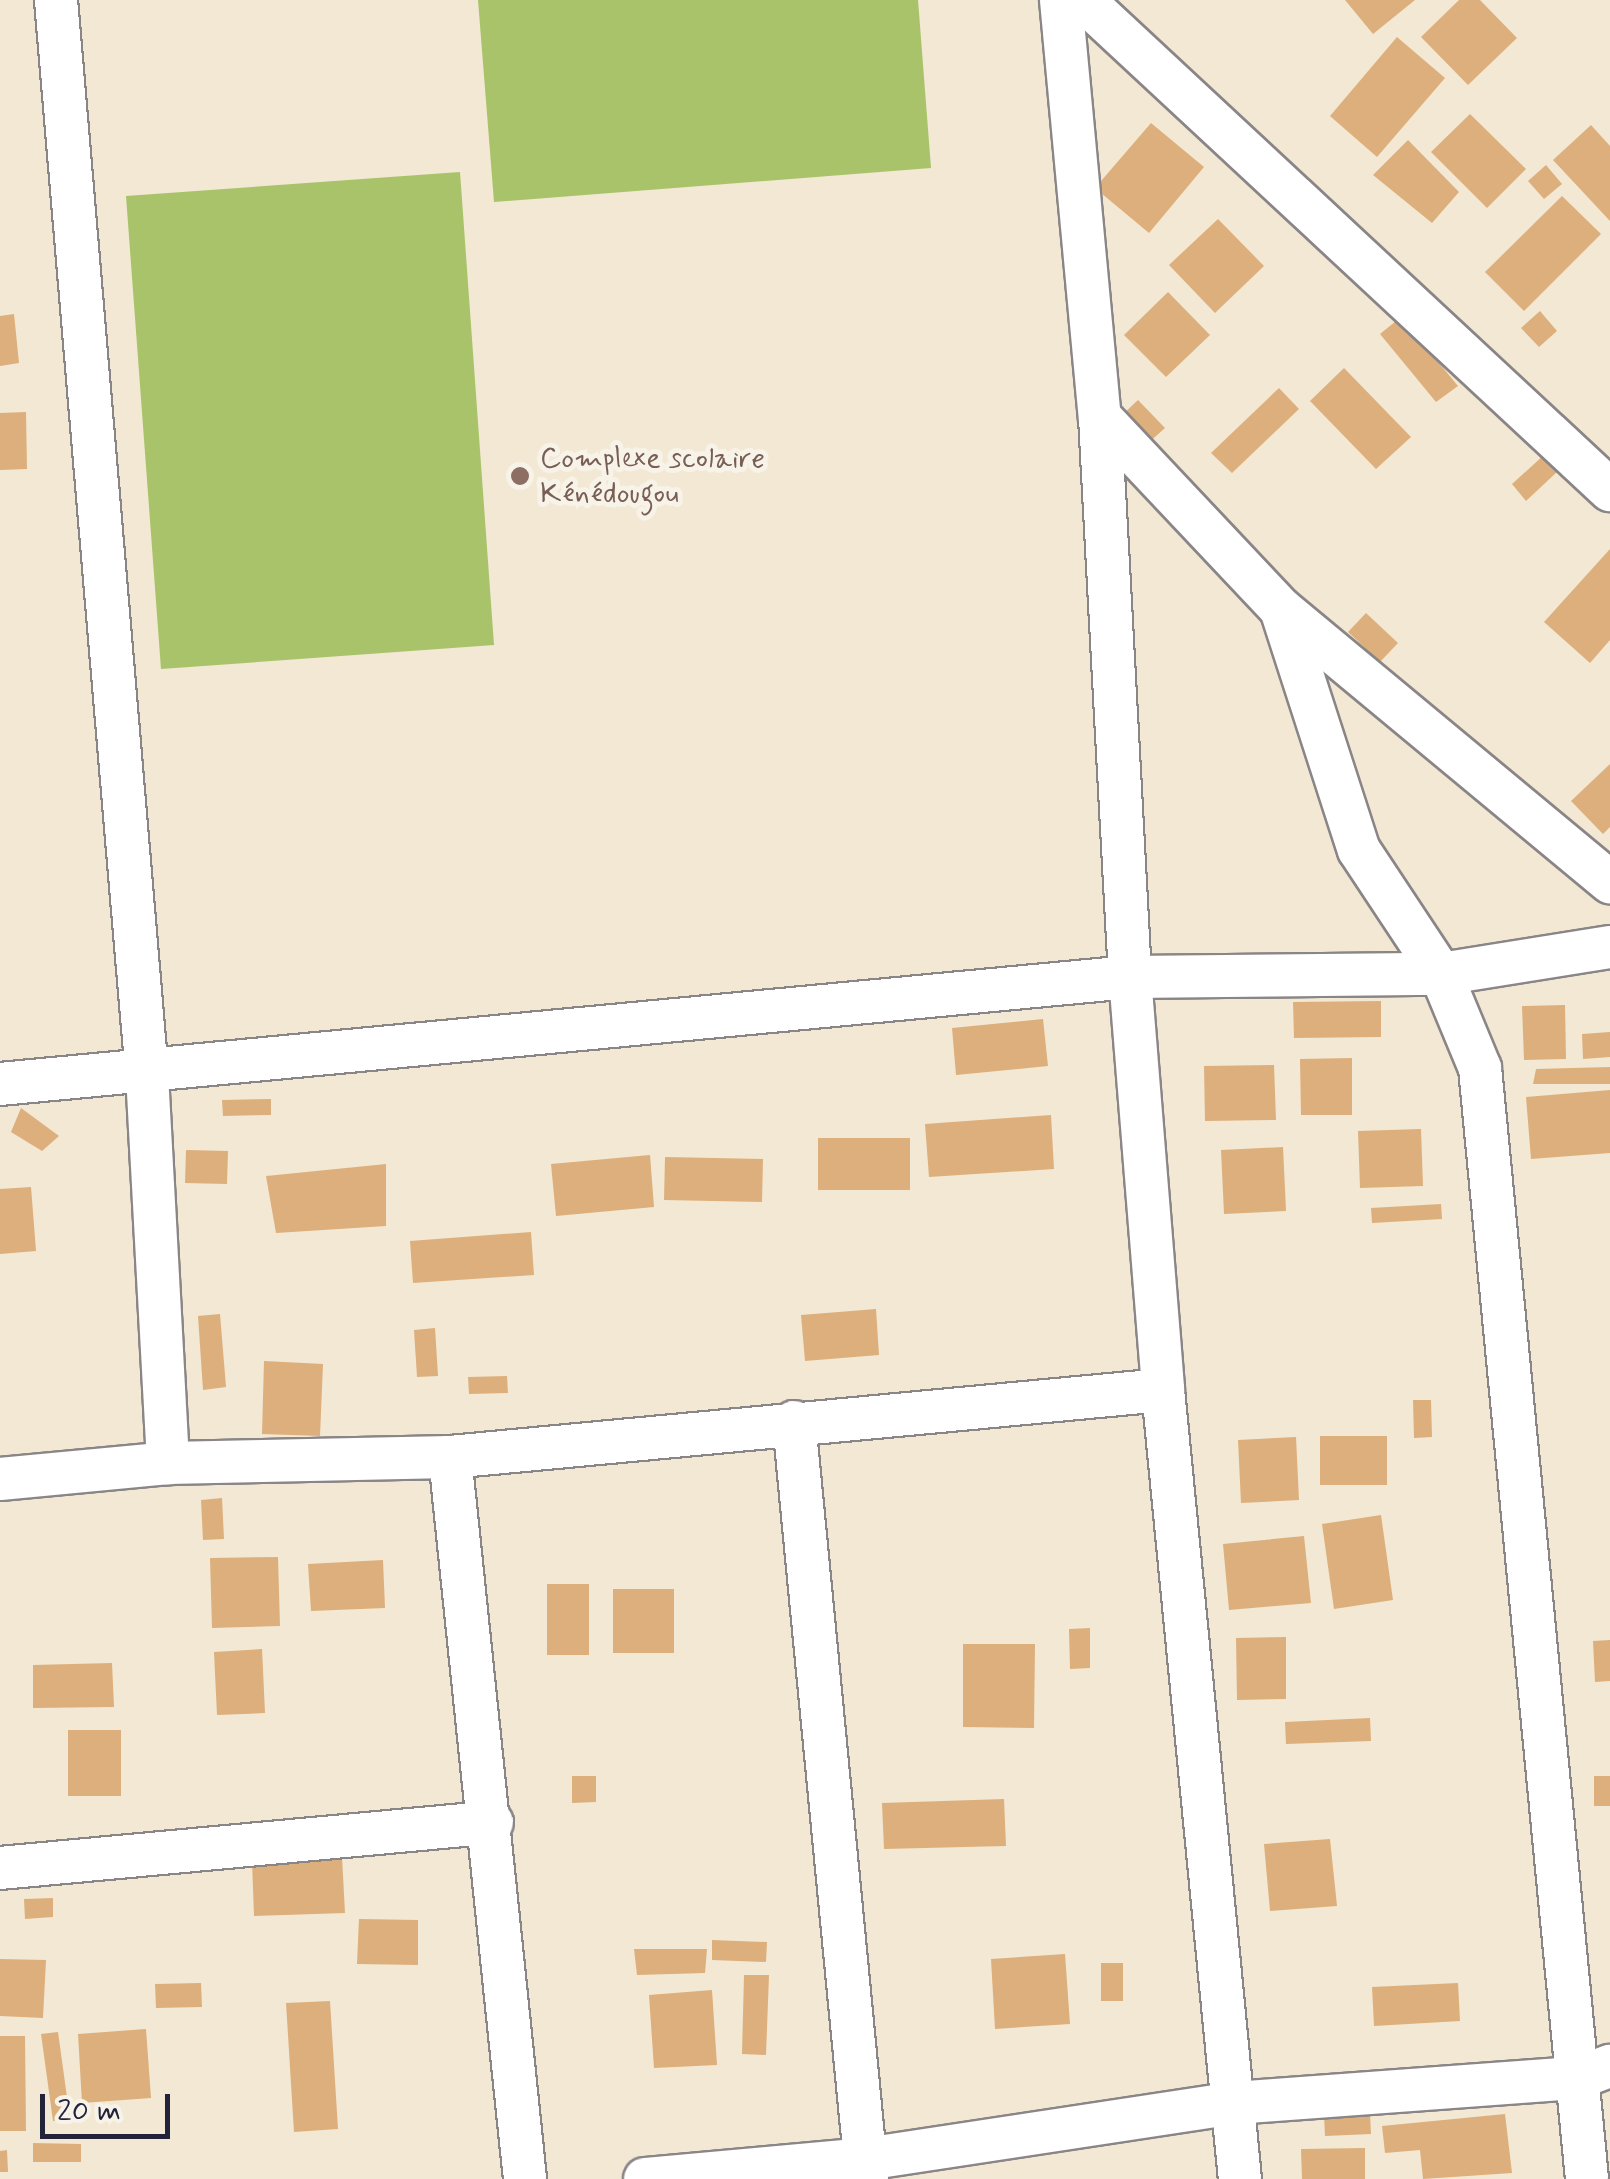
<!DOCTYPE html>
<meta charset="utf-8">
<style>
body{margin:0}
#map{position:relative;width:1610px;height:2179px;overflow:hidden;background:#f3e8d3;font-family:Mynerve,sans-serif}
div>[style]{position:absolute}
.green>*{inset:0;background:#a8c369}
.building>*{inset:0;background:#ddaf7c}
.roads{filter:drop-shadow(2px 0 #8a8587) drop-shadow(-2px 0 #8a8587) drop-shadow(0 2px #8a8587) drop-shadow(0 -2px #8a8587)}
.minor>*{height:42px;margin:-21px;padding:0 21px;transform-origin:21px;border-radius:21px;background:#fff}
.dots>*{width:28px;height:28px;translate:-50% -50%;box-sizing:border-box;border:5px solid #f7f3e8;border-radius:50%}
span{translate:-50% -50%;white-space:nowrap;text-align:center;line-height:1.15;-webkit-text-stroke:10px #f7f3e8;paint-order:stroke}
.education-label{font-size:30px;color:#785e54}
.left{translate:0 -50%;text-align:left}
.scale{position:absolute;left:40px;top:2094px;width:130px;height:45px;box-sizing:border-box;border:5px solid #22223b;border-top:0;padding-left:12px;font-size:30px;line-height:35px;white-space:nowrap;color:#22223b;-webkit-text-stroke:8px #f7f3e8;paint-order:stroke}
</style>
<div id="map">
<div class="green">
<i style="clip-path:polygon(478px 0,918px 0,931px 168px,494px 202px)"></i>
<i style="clip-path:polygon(460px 172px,494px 645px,161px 669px,126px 196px)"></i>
</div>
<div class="building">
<i style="clip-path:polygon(1345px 0,1415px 0,1373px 34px)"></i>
<i style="clip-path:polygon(1459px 0,1480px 0,1517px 38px,1468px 85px,1421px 37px)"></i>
<i style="clip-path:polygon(1397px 37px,1445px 78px,1377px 157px,1330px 116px)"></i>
<i style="clip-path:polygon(1470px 114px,1526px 169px,1487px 208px,1431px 152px)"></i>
<i style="clip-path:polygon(1151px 123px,1204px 167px,1149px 233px,1095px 188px)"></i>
<i style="clip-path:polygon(1591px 125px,1610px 146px,1610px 221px,1553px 160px)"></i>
<i style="clip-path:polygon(1408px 140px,1459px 192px,1432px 223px,1373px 175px)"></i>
<i style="clip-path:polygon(1546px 165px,1562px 184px,1544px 199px,1528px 181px)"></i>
<i style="clip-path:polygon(1562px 196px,1601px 234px,1524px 311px,1485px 272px)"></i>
<i style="clip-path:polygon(1218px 219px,1264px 266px,1215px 313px,1169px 265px)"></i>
<i style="clip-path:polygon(1168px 292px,1210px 335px,1166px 377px,1124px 335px)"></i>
<i style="clip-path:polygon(1540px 311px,1557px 331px,1539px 347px,1521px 328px)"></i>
<i style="clip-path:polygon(14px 314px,19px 363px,0 366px,0 316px)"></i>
<i style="clip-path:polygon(1401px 317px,1458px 386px,1436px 402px,1380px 334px)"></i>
<i style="clip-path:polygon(1344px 368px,1411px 437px,1376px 469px,1310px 401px)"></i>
<i style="clip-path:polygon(1279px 388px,1299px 409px,1232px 473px,1211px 453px)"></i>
<i style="clip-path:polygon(1138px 400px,1165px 428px,1146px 445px,1120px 417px)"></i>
<i style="clip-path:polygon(26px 412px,27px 469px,0 470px,0 413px)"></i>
<i style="clip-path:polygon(1544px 455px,1558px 471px,1526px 501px,1512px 484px)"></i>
<i style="clip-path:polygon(1610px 549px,1610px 640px,1590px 663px,1544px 622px)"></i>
<i style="clip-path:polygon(1366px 613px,1398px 643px,1380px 662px,1348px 632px)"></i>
<i style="clip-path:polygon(1610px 764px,1610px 827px,1603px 834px,1571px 801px)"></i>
<i style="clip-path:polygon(1381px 1001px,1381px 1037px,1294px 1038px,1293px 1002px)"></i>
<i style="clip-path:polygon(1565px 1005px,1566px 1059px,1524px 1060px,1522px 1006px)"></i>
<i style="clip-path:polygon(1043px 1019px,1048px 1066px,956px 1075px,952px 1028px)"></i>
<i style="clip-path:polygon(1610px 1032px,1610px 1057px,1583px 1059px,1582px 1034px)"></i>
<i style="clip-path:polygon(1352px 1058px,1352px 1115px,1301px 1115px,1300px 1059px)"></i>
<i style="clip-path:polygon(1274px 1065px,1276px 1120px,1205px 1121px,1204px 1066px)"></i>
<i style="clip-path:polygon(1610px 1067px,1610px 1084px,1533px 1084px,1536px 1069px)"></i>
<i style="clip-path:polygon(1610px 1090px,1610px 1153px,1531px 1159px,1526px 1097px)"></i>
<i style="clip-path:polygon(271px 1099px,271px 1115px,223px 1116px,222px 1100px)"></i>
<i style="clip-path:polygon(21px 1108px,59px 1136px,42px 1151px,11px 1132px)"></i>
<i style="clip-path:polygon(1051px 1115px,1054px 1169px,929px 1177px,925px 1124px)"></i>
<i style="clip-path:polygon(1421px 1129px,1423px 1186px,1360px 1188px,1358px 1131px)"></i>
<i style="clip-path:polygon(818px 1138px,910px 1138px,910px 1190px,818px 1190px)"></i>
<i style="clip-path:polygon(1283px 1147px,1286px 1211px,1224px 1214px,1221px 1150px)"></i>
<i style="clip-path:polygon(186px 1150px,228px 1151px,227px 1184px,185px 1183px)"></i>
<i style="clip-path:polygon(650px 1155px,654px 1207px,556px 1216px,551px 1164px)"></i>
<i style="clip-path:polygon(665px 1157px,763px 1159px,762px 1202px,664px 1200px)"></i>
<i style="clip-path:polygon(386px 1164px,386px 1226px,276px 1233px,266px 1176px)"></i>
<i style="clip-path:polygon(31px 1187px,36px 1251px,0 1254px,0 1189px)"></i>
<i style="clip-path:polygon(1441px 1204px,1442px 1219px,1372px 1223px,1371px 1208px)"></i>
<i style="clip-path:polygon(531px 1232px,534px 1275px,413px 1283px,410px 1241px)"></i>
<i style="clip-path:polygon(876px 1309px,879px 1355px,805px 1361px,801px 1315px)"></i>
<i style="clip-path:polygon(220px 1314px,226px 1387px,203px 1390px,198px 1316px)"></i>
<i style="clip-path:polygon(435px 1328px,438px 1376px,417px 1377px,414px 1330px)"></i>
<i style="clip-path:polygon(264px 1361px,323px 1364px,320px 1436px,262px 1434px)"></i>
<i style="clip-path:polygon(507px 1376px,508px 1393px,469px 1394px,468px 1377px)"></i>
<i style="clip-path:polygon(1413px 1400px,1431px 1400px,1432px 1437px,1414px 1438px)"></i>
<i style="clip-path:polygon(1320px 1436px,1387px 1436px,1387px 1485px,1320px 1485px)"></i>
<i style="clip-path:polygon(1296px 1437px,1299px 1500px,1241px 1503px,1238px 1440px)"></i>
<i style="clip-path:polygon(222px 1498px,224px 1539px,203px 1540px,201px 1500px)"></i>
<i style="clip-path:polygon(1381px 1515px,1393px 1600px,1334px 1609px,1322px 1524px)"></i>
<i style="clip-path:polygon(1304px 1536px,1311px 1603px,1229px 1610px,1223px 1544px)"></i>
<i style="clip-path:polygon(278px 1557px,280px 1626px,212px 1628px,210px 1558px)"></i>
<i style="clip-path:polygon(383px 1560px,385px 1608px,311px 1611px,308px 1564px)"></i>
<i style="clip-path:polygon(547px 1584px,589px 1584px,589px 1655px,547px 1655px)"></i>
<i style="clip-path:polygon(613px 1589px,674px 1589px,674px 1653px,613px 1653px)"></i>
<i style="clip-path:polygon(1090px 1628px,1090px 1668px,1070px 1669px,1069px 1629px)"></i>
<i style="clip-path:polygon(1286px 1637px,1286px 1699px,1237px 1700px,1236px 1638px)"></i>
<i style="clip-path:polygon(1610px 1640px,1610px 1681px,1595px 1682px,1593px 1641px)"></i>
<i style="clip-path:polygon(963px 1644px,1035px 1644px,1034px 1728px,963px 1727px)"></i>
<i style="clip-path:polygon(262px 1649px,265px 1713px,217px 1715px,214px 1652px)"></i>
<i style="clip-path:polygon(112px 1663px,114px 1707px,33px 1708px,33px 1665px)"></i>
<i style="clip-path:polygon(1370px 1718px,1371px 1741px,1286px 1744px,1285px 1722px)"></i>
<i style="clip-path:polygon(68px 1730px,121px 1730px,121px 1796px,68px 1796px)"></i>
<i style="clip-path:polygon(572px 1776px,596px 1776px,596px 1802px,572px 1803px)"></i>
<i style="clip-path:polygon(1594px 1776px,1610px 1776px,1610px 1806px,1594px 1806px)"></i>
<i style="clip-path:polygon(1004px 1799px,1006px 1846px,884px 1849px,882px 1803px)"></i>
<i style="clip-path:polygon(1330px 1839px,1337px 1906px,1270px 1911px,1264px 1844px)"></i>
<i style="clip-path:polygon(342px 1857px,345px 1913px,254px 1916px,252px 1861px)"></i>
<i style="clip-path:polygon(53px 1898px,53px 1917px,25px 1919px,24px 1899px)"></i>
<i style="clip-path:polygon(359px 1919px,418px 1920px,418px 1965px,357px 1964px)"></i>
<i style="clip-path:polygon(712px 1940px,767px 1942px,766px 1962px,712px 1960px)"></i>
<i style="clip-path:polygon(634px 1949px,707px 1949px,705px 1973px,637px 1975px)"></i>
<i style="clip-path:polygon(1065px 1954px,1070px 2024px,995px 2029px,991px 1959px)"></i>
<i style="clip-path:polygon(0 1959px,46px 1960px,43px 2018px,0 2016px)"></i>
<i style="clip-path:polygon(1101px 1963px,1123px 1963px,1123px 2001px,1101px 2001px)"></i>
<i style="clip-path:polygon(744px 1975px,769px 1975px,766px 2055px,742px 2054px)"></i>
<i style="clip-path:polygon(201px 1983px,202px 2007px,156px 2008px,155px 1984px)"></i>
<i style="clip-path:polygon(1458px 1983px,1460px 2021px,1374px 2026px,1372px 1987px)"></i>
<i style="clip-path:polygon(712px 1990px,717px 2065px,654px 2068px,649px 1995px)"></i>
<i style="clip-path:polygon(330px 2001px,338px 2129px,294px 2132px,286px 2003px)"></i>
<i style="clip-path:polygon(146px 2029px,151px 2098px,82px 2103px,78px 2034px)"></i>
<i style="clip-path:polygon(58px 2032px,70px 2119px,53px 2121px,41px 2034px)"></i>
<i style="clip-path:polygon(0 2036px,25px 2036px,26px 2131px,0 2131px)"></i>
<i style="clip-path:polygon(1370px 2114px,1371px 2134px,1325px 2136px,1324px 2115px)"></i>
<i style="clip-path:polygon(1505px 2114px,1512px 2173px,1423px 2179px,1420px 2150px,1385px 2153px,1382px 2126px)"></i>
<i style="clip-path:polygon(33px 2143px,81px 2144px,81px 2162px,33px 2162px)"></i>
<i style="clip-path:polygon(1365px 2148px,1365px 2179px,1302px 2179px,1301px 2149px)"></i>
<i style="clip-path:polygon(7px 2150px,8px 2172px,0 2172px,0 2151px)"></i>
</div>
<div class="roads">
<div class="minor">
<i style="left:56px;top:0;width:1078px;rotate:85.16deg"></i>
<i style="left:147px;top:1074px;width:390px;rotate:86.9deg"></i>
<i style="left:1061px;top:0;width:419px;rotate:84.7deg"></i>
<i style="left:1100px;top:417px;width:561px;rotate:86.93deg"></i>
<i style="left:1130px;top:977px;width:414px;rotate:85.4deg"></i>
<i style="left:1163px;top:1390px;width:793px;rotate:84.43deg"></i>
<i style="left:1083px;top:0;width:720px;rotate:42.92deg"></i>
<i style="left:1100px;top:417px;width:264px;rotate:46.7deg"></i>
<i style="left:1281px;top:609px;width:428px;rotate:39.7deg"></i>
<i style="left:1281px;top:609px;width:253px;rotate:72.1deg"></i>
<i style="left:1359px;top:850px;width:149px;rotate:56.5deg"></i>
<i style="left:1441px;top:974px;width:102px;rotate:67.5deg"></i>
<i style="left:1480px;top:1068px;width:1116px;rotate:84.5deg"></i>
<i style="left:0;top:1084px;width:1135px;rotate:-5.41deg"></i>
<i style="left:1130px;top:977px;width:311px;rotate:-0.6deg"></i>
<i style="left:1441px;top:974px;width:171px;rotate:-9.1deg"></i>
<i style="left:794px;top:1422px;width:761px;rotate:84.49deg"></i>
<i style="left:0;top:1479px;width:169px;rotate:-5.4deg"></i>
<i style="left:168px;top:1463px;width:282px;rotate:-1.2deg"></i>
<i style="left:0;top:1868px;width:494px;rotate:-5.3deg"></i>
<i style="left:525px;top:2179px;width:726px;rotate:-95.93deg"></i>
<i style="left:450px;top:1457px;width:716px;rotate:-5.37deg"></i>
<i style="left:645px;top:2179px;width:221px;rotate:-5.2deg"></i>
<i style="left:865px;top:2159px;width:373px;rotate:-8.6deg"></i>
<i style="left:1234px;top:2103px;width:345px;rotate:-4.2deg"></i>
<i style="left:1578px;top:2078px;width:34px;rotate:-21deg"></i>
</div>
</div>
<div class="dots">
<i style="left:520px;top:476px;background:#8d6e63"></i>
</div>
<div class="education-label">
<span class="left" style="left:540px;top:476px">Complexe scolaire<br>Kénédougou</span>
</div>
<div class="scale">20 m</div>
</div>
